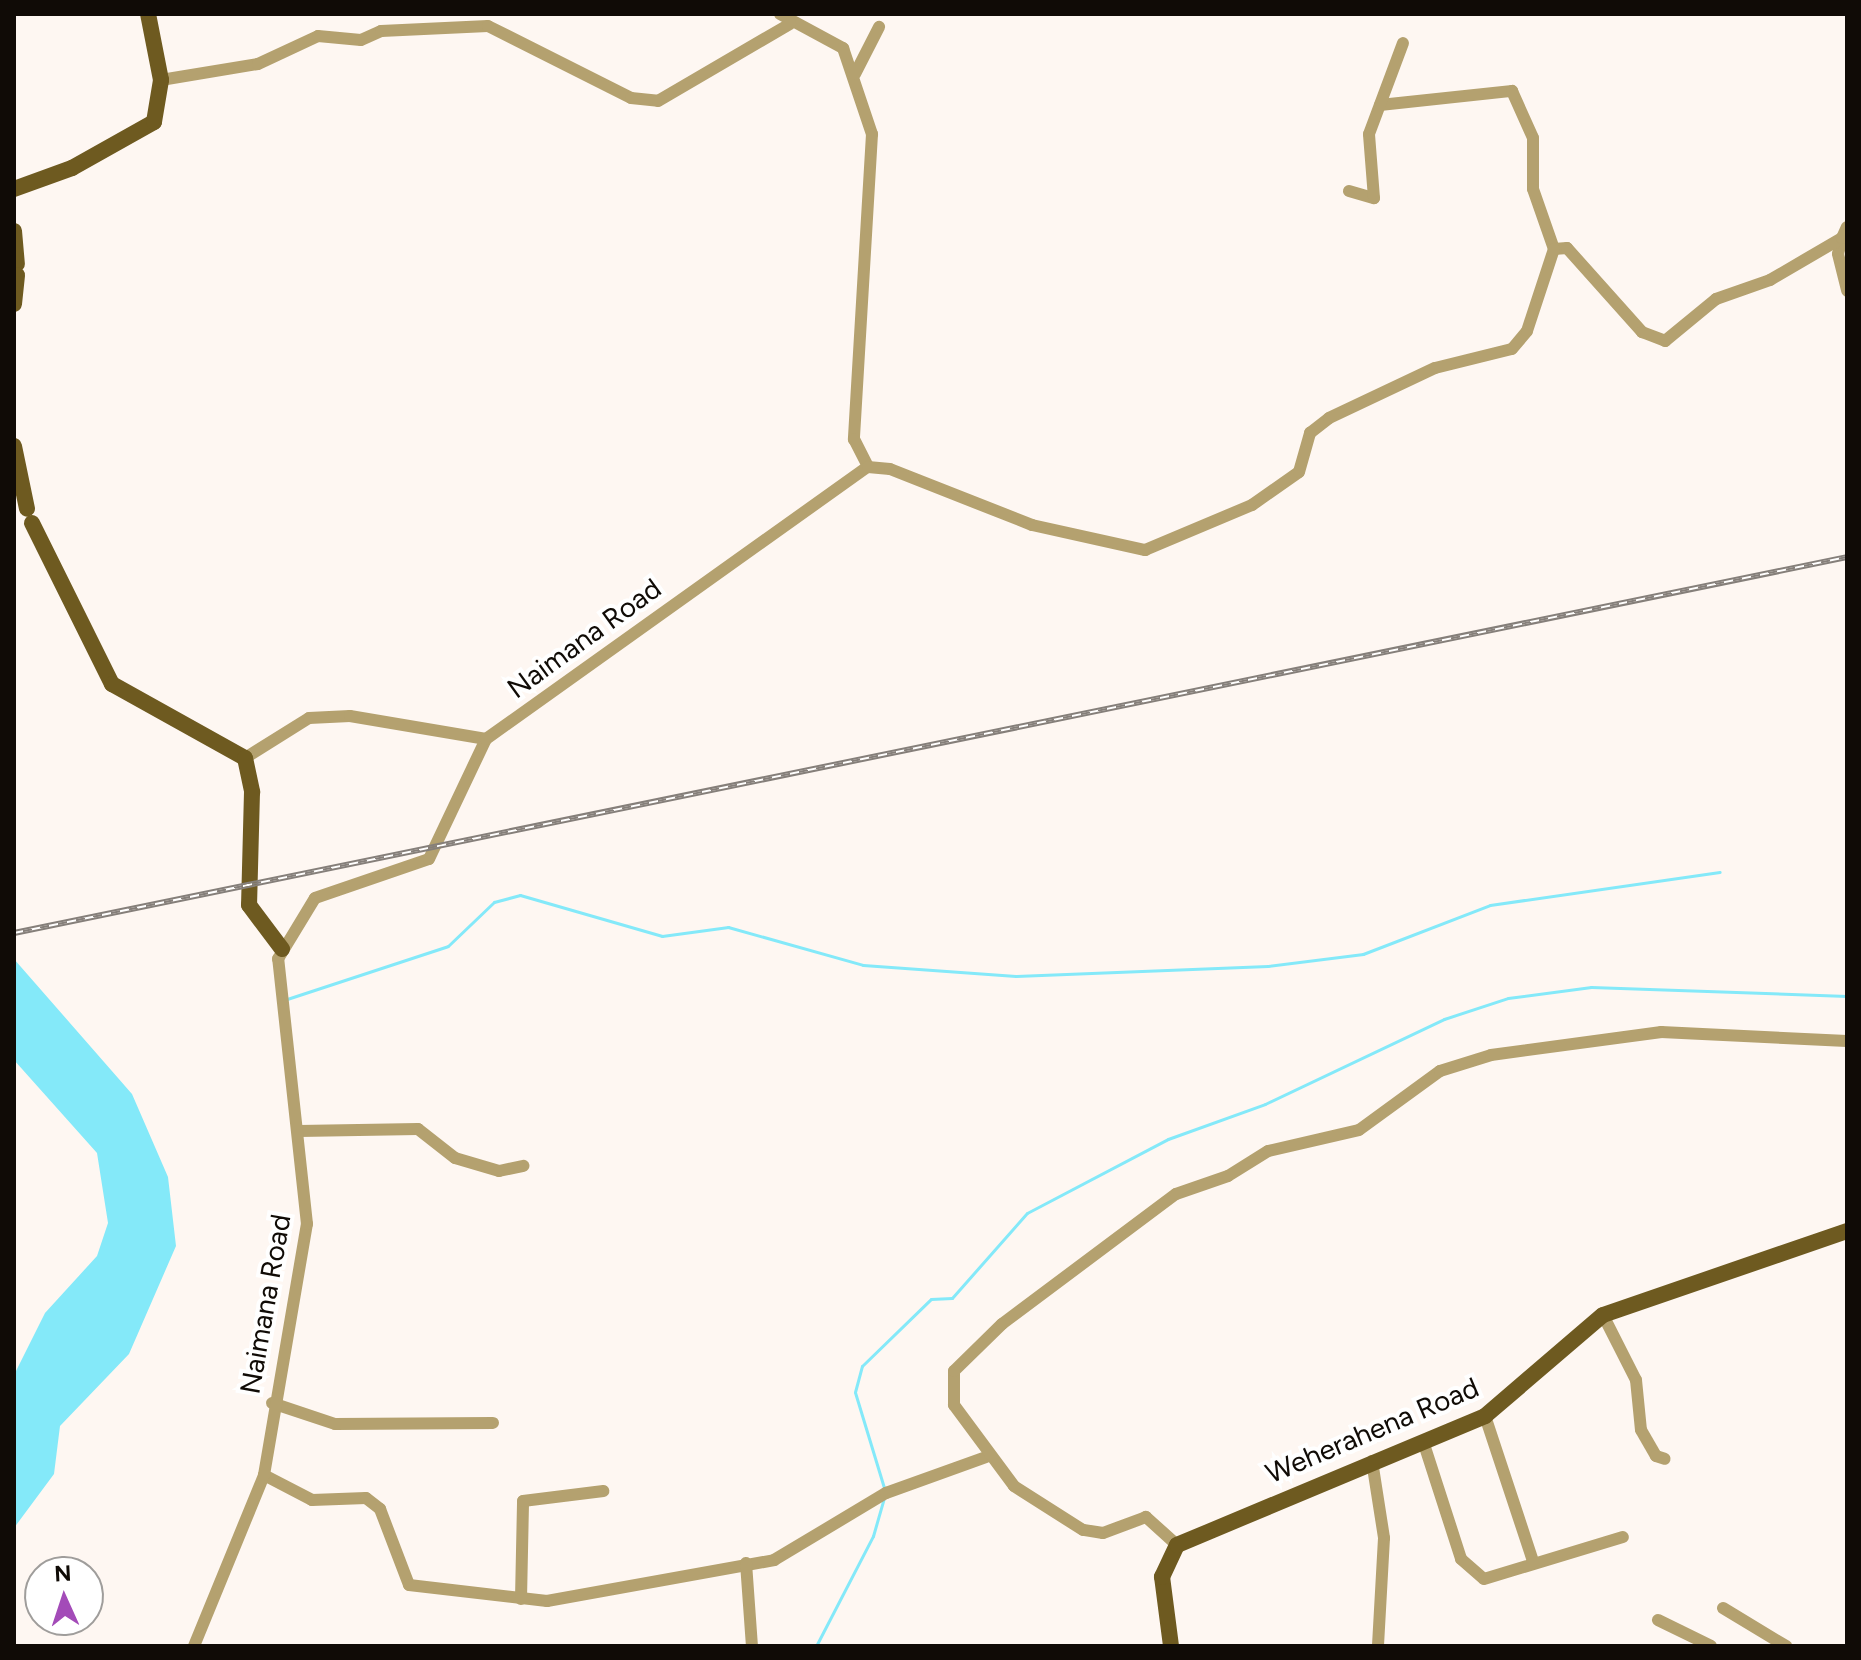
<!DOCTYPE html>
<style>
body{margin:0}
#map{position:relative;width:1861px;height:1660px;overflow:hidden;background:#fef7f2;font-family:Figtree,sans-serif}
div>[style]{position:absolute}
.water>*{inset:0;background:#84e9f9}
.stream>*{height:3px;margin:-1.5px;padding:0 1.5px;transform-origin:1.5px;border-radius:1.5px;background:#84e9f9}
.minor>*{height:12px;margin:-6px;padding:0 6px;transform-origin:6px;border-radius:6px;background:#b4a16f}
.major>*{height:16px;margin:-8px;padding:0 8px;transform-origin:8px;border-radius:8px;background:#6e5a20}
.rail>*{height:6px;margin-top:-3px;transform-origin:0;background:repeating-linear-gradient(90deg,#fff 0 9px,#857f7a 0 18px);box-sizing:border-box;border-block:2px solid #857f7a}
span{translate:-50% -50%;white-space:nowrap;text-align:center;line-height:1.15;-webkit-text-stroke:8px #fff;paint-order:stroke}
.street-label{font-size:28px;color:#100b06}
.frame{position:absolute;inset:0;border:16px solid #100b06;pointer-events:none}
.north{position:absolute;left:24px;top:1556px;width:80px;height:80px;box-sizing:border-box;background:#fff;border:2px solid #9f9d9b;border-radius:50%;rotate:357deg;font-size:22px;font-weight:700;line-height:32px;text-align:center;color:#100b06}
.north::after{content:'';display:block;margin:auto;width:28px;height:36px;background:#a34bb8;clip-path:polygon(50% 0,100% 100%,50% 72%,0 100%)}
</style>
<div id="map">
<div class="water">
<i style="clip-path:polygon(14px 959px,132px 1094px,168px 1177px,176px 1246px,129px 1354px,60px 1426px,54px 1474px,14px 1528px,14px 1375px,45px 1313px,97px 1256px,108px 1223px,97px 1153px,14px 1060px)"></i>
</div>
<div class="stream">
<i style="left:287px;top:999px;width:169px;rotate:-18.2deg"></i>
<i style="left:448px;top:946px;width:64px;rotate:-43.7deg"></i>
<i style="left:494px;top:902px;width:27px;rotate:-15deg"></i>
<i style="left:520px;top:895px;width:148px;rotate:16.1deg"></i>
<i style="left:662px;top:936px;width:67px;rotate:-7.8deg"></i>
<i style="left:728px;top:927px;width:140px;rotate:15.7deg"></i>
<i style="left:863px;top:965px;width:153px;rotate:4.1deg"></i>
<i style="left:1016px;top:976px;width:252px;rotate:-2.3deg"></i>
<i style="left:1268px;top:966px;width:96px;rotate:-7.2deg"></i>
<i style="left:1363px;top:954px;width:136px;rotate:-21.1deg"></i>
<i style="left:1490px;top:905px;width:232px;rotate:-8.2deg"></i>
<i style="left:885px;top:1491px;width:103px;rotate:-106.9deg"></i>
<i style="left:855px;top:1392px;width:27px;rotate:-75deg"></i>
<i style="left:862px;top:1366px;width:96px;rotate:-44.2deg"></i>
<i style="left:931px;top:1299px;width:21px;rotate:-3deg"></i>
<i style="left:952px;top:1298px;width:113px;rotate:-48.6deg"></i>
<i style="left:1027px;top:1213px;width:159px;rotate:-27.7deg"></i>
<i style="left:1168px;top:1139px;width:103px;rotate:-19.8deg"></i>
<i style="left:1265px;top:1104px;width:198px;rotate:-25.4deg"></i>
<i style="left:1444px;top:1019px;width:67px;rotate:-18.2deg"></i>
<i style="left:1508px;top:998px;width:84px;rotate:-7.5deg"></i>
<i style="left:1591px;top:987px;width:256px;rotate:2deg"></i>
<i style="left:816px;top:1646px;width:124px;rotate:-62.6deg"></i>
<i style="left:873px;top:1536px;width:40px;rotate:-74deg"></i>
</div>
<div class="minor">
<i style="left:780px;top:14px;width:72px;rotate:28.4deg"></i>
<i style="left:843px;top:48px;width:91px;rotate:71.4deg"></i>
<i style="left:872px;top:134px;width:306px;rotate:93.4deg"></i>
<i style="left:854px;top:439px;width:31px;rotate:63deg"></i>
<i style="left:855px;top:74px;width:53px;rotate:-62.9deg"></i>
<i style="left:161px;top:80px;width:98px;rotate:-9.4deg"></i>
<i style="left:258px;top:64px;width:66px;rotate:-25deg"></i>
<i style="left:318px;top:36px;width:43px;rotate:5.3deg"></i>
<i style="left:361px;top:40px;width:22px;rotate:-24deg"></i>
<i style="left:381px;top:31px;width:107px;rotate:-2.7deg"></i>
<i style="left:488px;top:26px;width:160px;rotate:26.7deg"></i>
<i style="left:631px;top:98px;width:27px;rotate:6deg"></i>
<i style="left:658px;top:101px;width:153px;rotate:-30.3deg"></i>
<i style="left:1380px;top:105px;width:133px;rotate:-6.1deg"></i>
<i style="left:1512px;top:91px;width:51px;rotate:65.9deg"></i>
<i style="left:1533px;top:138px;width:51px;rotate:90deg"></i>
<i style="left:1533px;top:189px;width:64px;rotate:70.7deg"></i>
<i style="left:1349px;top:191px;width:26px;rotate:16deg"></i>
<i style="left:1374px;top:198px;width:64px;rotate:-94.5deg"></i>
<i style="left:1369px;top:134px;width:97px;rotate:-69.5deg"></i>
<i style="left:1842px;top:238px;width:16px;rotate:104deg"></i>
<i style="left:1838px;top:254px;width:38px;rotate:76deg"></i>
<i style="left:1554px;top:249px;width:13px;rotate:-4deg"></i>
<i style="left:1567px;top:248px;width:113px;rotate:48.2deg"></i>
<i style="left:1642px;top:332px;width:25px;rotate:21deg"></i>
<i style="left:1665px;top:341px;width:66px;rotate:-39.5deg"></i>
<i style="left:1716px;top:299px;width:57px;rotate:-19.4deg"></i>
<i style="left:1770px;top:280px;width:83px;rotate:-30.3deg"></i>
<i style="left:1842px;top:238px;width:12px;rotate:-66deg"></i>
<i style="left:245px;top:758px;width:75px;rotate:-32deg"></i>
<i style="left:309px;top:718px;width:41px;rotate:-2.8deg"></i>
<i style="left:350px;top:716px;width:138px;rotate:9.6deg"></i>
<i style="left:299px;top:1131px;width:119px;rotate:-1deg"></i>
<i style="left:418px;top:1129px;width:47px;rotate:38.1deg"></i>
<i style="left:455px;top:1158px;width:46px;rotate:16.5deg"></i>
<i style="left:499px;top:1171px;width:25px;rotate:-12deg"></i>
<i style="left:1603px;top:1315px;width:73px;rotate:63.1deg"></i>
<i style="left:1636px;top:1380px;width:50px;rotate:84.3deg"></i>
<i style="left:1641px;top:1430px;width:30px;rotate:60deg"></i>
<i style="left:1656px;top:1456px;width:9px;rotate:18deg"></i>
<i style="left:272px;top:1403px;width:66px;rotate:18.4deg"></i>
<i style="left:335px;top:1424px;width:158px;rotate:-0.4deg"></i>
<i style="left:1485px;top:1416px;width:153px;rotate:71.7deg"></i>
<i style="left:1423px;top:1441px;width:124px;rotate:72.1deg"></i>
<i style="left:1461px;top:1559px;width:30px;rotate:41deg"></i>
<i style="left:1484px;top:1579px;width:145px;rotate:-16.8deg"></i>
<i style="left:1372px;top:1461px;width:78px;rotate:81.1deg"></i>
<i style="left:1384px;top:1538px;width:108px;rotate:93.2deg"></i>
<i style="left:264px;top:1475px;width:54px;rotate:27.5deg"></i>
<i style="left:312px;top:1500px;width:54px;rotate:-2.1deg"></i>
<i style="left:366px;top:1498px;width:18px;rotate:38deg"></i>
<i style="left:380px;top:1509px;width:81px;rotate:69.1deg"></i>
<i style="left:409px;top:1585px;width:139px;rotate:6.6deg"></i>
<i style="left:547px;top:1601px;width:231px;rotate:-10.2deg"></i>
<i style="left:774px;top:1560px;width:131px;rotate:-30.9deg"></i>
<i style="left:886px;top:1493px;width:106px;rotate:-19.8deg"></i>
<i style="left:1177px;top:1545px;width:42px;rotate:-137.9deg"></i>
<i style="left:1146px;top:1517px;width:46px;rotate:159.6deg"></i>
<i style="left:1103px;top:1533px;width:20px;rotate:-171deg"></i>
<i style="left:1083px;top:1530px;width:82px;rotate:-147.5deg"></i>
<i style="left:1014px;top:1486px;width:101px;rotate:-126.5deg"></i>
<i style="left:954px;top:1405px;width:34px;rotate:-90deg"></i>
<i style="left:954px;top:1371px;width:67px;rotate:-44.4deg"></i>
<i style="left:1002px;top:1324px;width:217px;rotate:-36.8deg"></i>
<i style="left:1176px;top:1194px;width:55px;rotate:-19.1deg"></i>
<i style="left:1228px;top:1176px;width:47px;rotate:-32deg"></i>
<i style="left:1268px;top:1151px;width:93px;rotate:-13deg"></i>
<i style="left:1359px;top:1130px;width:100px;rotate:-36.1deg"></i>
<i style="left:1440px;top:1071px;width:53px;rotate:-17.4deg"></i>
<i style="left:1491px;top:1055px;width:172px;rotate:-7.7deg"></i>
<i style="left:1661px;top:1032px;width:186px;rotate:2.8deg"></i>
<i style="left:746px;top:1563px;width:83px;rotate:85.9deg"></i>
<i style="left:521px;top:1599px;width:98px;rotate:-88.8deg"></i>
<i style="left:523px;top:1501px;width:81px;rotate:-7.1deg"></i>
<i style="left:1723px;top:1608px;width:74px;rotate:31.1deg"></i>
<i style="left:1658px;top:1620px;width:59px;rotate:26.1deg"></i>
<i style="left:194px;top:1646px;width:185px;rotate:-67.7deg"></i>
<i style="left:264px;top:1475px;width:255px;rotate:-80.3deg"></i>
<i style="left:307px;top:1224px;width:267px;rotate:-96.2deg"></i>
<i style="left:278px;top:959px;width:71px;rotate:-58.8deg"></i>
<i style="left:315px;top:898px;width:120px;rotate:-18.9deg"></i>
<i style="left:429px;top:859px;width:133px;rotate:-64.6deg"></i>
<i style="left:486px;top:739px;width:469px;rotate:-35.5deg"></i>
<i style="left:868px;top:467px;width:22px;rotate:5deg"></i>
<i style="left:890px;top:469px;width:153px;rotate:21.5deg"></i>
<i style="left:1032px;top:525px;width:116px;rotate:12.5deg"></i>
<i style="left:1145px;top:550px;width:116px;rotate:-22.8deg"></i>
<i style="left:1252px;top:505px;width:57px;rotate:-35.1deg"></i>
<i style="left:1299px;top:472px;width:41px;rotate:-74.2deg"></i>
<i style="left:1310px;top:433px;width:24px;rotate:-38deg"></i>
<i style="left:1329px;top:418px;width:117px;rotate:-25.3deg"></i>
<i style="left:1435px;top:368px;width:79px;rotate:-13.9deg"></i>
<i style="left:1512px;top:349px;width:23px;rotate:-50deg"></i>
<i style="left:1527px;top:331px;width:86px;rotate:-71.8deg"></i>
</div>
<div class="major">
<i style="left:14px;top:189px;width:62px;rotate:-19.9deg"></i>
<i style="left:72px;top:168px;width:94px;rotate:-29.3deg"></i>
<i style="left:154px;top:122px;width:43px;rotate:-80.5deg"></i>
<i style="left:161px;top:80px;width:67px;rotate:-101.1deg"></i>
<i style="left:14px;top:231px;width:33px;rotate:85deg"></i>
<i style="left:14px;top:304px;width:29px;rotate:-84deg"></i>
<i style="left:14px;top:446px;width:64px;rotate:78.3deg"></i>
<i style="left:32px;top:523px;width:180px;rotate:63.6deg"></i>
<i style="left:112px;top:684px;width:152px;rotate:29.1deg"></i>
<i style="left:245px;top:758px;width:35px;rotate:78deg"></i>
<i style="left:252px;top:792px;width:113px;rotate:91.5deg"></i>
<i style="left:249px;top:905px;width:55px;rotate:53.1deg"></i>
<i style="left:1171px;top:1646px;width:70px;rotate:-97.4deg"></i>
<i style="left:1162px;top:1577px;width:35px;rotate:-65deg"></i>
<i style="left:1177px;top:1545px;width:334px;rotate:-22.7deg"></i>
<i style="left:1485px;top:1416px;width:155px;rotate:-40.6deg"></i>
<i style="left:1603px;top:1315px;width:258px;rotate:-19deg"></i>
</div>
<div class="rail">
<i style="left:14px;top:933px;width:1871px;rotate:-11.59deg"></i>
</div>
<div class="street-label">
<span style="left:584px;top:638px;rotate:-36deg">Naimana Road</span>
<span style="left:265px;top:1304px;rotate:-80deg">Naimana Road</span>
<span style="left:1372px;top:1430px;rotate:-23deg">Weherahena Road</span>
</div>
<div class="frame"></div>
<div class="north">N</div>
</div>
